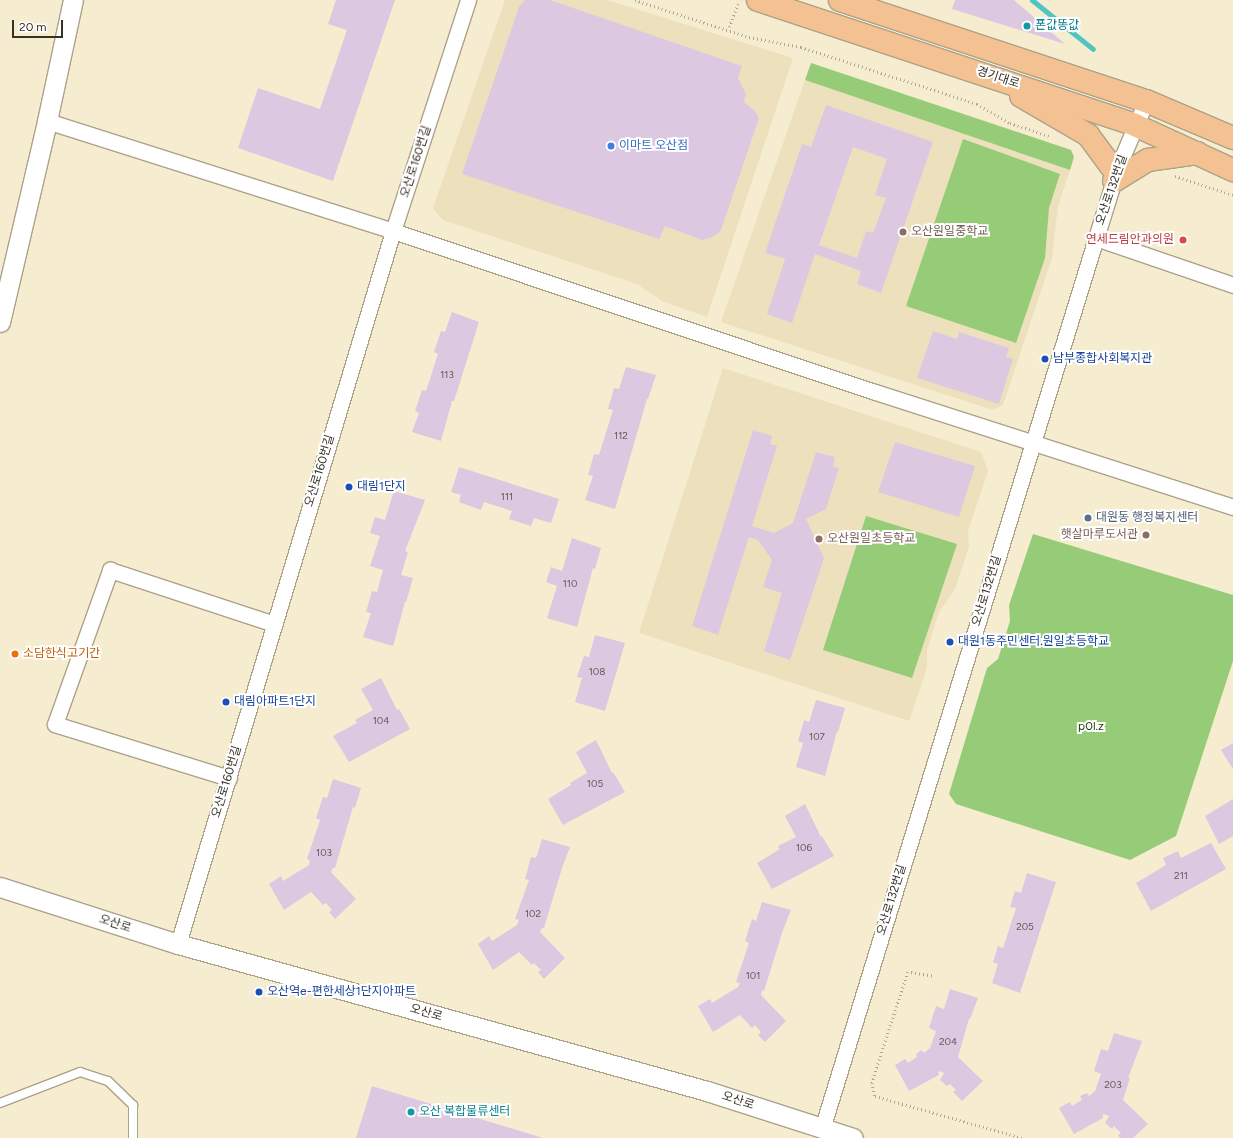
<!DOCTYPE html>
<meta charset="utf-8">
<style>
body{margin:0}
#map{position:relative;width:1233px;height:1138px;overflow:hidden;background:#f6ecd0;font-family:Figtree,"Noto Sans KR",sans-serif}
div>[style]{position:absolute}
.built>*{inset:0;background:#ede0bc}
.green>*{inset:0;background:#96cb77}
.stream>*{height:5px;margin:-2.5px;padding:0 2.5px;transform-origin:2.5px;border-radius:2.5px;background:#4fc4c5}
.building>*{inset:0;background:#dcc9e1}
.path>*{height:2.5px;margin-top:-1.25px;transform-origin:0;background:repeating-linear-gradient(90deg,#aea791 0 1px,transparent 0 4px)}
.roads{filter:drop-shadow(1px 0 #aca288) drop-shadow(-1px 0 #aca288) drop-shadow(0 1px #aca288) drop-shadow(0 -1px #aca288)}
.service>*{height:8px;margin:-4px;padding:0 4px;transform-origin:4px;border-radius:4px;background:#fff}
.minor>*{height:15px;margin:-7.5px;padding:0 7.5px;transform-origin:7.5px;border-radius:7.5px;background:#fff}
.tertiary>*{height:19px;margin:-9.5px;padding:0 9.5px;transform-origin:9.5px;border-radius:9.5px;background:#fff}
.primary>*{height:22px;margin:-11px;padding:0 11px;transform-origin:11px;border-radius:11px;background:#f4c292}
.dots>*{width:11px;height:11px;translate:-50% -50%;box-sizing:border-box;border:2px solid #fff;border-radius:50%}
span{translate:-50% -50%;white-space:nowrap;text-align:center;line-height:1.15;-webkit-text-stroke:4px #fff;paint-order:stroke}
.number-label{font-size:10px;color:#605856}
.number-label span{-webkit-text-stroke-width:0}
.culture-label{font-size:12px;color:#0d838f}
.left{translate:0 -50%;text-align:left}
.street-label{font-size:12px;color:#363227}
.shop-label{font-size:12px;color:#366cbe}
.education-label{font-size:12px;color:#785e54}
.right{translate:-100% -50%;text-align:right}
.health-label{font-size:12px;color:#be3a42}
.transit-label{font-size:12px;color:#164399}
.service-label{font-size:12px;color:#4e5e75}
.food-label{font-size:12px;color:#c56008}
.park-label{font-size:12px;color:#1c3d00}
.scale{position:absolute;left:12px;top:20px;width:51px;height:18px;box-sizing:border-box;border:2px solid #363227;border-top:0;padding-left:5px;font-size:12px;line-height:14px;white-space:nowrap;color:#363227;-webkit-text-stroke:3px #fff;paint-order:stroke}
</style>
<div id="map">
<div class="built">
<i style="clip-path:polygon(505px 0,607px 0,793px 58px,707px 317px,662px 301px,637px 284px,443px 220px,433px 208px)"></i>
<i style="clip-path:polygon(805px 80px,1070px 170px,1058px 206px,1052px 258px,1003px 405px,993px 410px,721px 322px)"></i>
<i style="clip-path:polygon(723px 368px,981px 452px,988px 471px,968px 531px,969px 547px,955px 589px,939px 612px,927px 650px,927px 668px,909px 721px,639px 633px)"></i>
</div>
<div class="green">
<i style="clip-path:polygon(811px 63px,1071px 150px,1074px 157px,1070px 170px,805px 80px)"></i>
<i style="clip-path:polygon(963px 139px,1060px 174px,1049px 208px,1045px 258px,1016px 343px,906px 306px)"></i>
<i style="clip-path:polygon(866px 516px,957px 544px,912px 678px,823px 650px)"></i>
<i style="clip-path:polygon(1033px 534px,1233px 595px,1233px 661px,1176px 836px,1130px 860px,956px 804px,949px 794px,987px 668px,998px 659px,1010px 621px,1009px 605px)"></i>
</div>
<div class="stream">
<i style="left:1032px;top:0;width:78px;rotate:38.8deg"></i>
</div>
<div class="building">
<i style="clip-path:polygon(336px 0,395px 0,333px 181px,238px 148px,258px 88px,320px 109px,347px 30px,328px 24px)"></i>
<i style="clip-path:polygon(525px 0,550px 0,742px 66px,738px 78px,746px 94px,744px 102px,755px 111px,759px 118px,721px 230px,717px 234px,710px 238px,702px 240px,665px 226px,659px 239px,462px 174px,519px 7px)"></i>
<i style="clip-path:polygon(955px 0,1014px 0,1065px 44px,952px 9px)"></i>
<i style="clip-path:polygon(evenodd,826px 105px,933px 142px,881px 293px,857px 284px,861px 271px,815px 254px,792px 323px,767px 314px,785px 259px,765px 253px,802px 144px,811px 147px,826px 105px,853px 147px,887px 159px,875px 195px,886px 198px,873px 233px,866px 231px,857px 258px,819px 245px,853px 147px)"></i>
<i style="clip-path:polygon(452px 312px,479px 322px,454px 401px,452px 401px,441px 441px,412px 432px,419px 413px,415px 411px,422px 390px,426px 391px,438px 354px,434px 352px,441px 331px,445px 332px)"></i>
<i style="clip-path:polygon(933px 331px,957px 339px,959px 332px,1009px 348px,1006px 357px,1013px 359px,999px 404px,917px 378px)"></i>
<i style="clip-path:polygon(626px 367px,656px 375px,648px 399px,647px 399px,615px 509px,585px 500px,593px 476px,588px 475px,594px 454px,599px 455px,613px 410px,608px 409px,614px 388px,619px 389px)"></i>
<i style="clip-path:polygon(753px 430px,772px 436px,770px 444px,777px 446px,752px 526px,774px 533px,793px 523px,816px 452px,835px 457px,833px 467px,839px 468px,826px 509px,806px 519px,824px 558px,790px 660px,764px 651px,782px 593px,763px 587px,772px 560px,758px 540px,749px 537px,718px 635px,692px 626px)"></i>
<i style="clip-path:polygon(895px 442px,975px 466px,959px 517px,878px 492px)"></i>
<i style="clip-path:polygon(459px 467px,559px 499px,551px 523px,534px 518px,531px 526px,509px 519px,512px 511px,484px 502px,481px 510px,459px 502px,461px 495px,451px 492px)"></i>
<i style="clip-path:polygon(394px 491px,425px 500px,405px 551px,408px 552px,401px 575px,413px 578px,406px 602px,405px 602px,393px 646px,363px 637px,371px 613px,366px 612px,372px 591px,377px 592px,383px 570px,370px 566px,380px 536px,370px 533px,375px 517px,385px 520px)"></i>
<i style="clip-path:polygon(572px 538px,601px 548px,595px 569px,593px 568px,577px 627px,547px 618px,557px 586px,546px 582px,551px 567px,562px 571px)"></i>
<i style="clip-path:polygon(595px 635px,625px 643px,605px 711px,575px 702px,582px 678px,577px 677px,584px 656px,589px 657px)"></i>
<i style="clip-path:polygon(381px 678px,397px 710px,399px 709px,410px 729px,349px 762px,333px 736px,357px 723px,355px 720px,373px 710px,361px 689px)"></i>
<i style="clip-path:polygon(816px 700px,845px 708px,838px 732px,837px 731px,825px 776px,796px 767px,803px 743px,798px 741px,804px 720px,809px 722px)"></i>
<i style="clip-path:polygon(596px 740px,612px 773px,613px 772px,625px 792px,563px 825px,548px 799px,571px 785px,570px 783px,587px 773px,576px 752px)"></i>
<i style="clip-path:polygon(1233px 743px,1233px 769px,1221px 750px)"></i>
<i style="clip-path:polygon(333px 779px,361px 788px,355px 808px,353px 807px,335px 868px,333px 868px,331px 872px,356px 899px,335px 919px,329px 912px,332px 910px,326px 903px,323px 905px,311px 892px,284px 910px,269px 884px,281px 876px,283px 881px,309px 865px,310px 860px,307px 859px,320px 820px,316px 818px,323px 797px,327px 798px)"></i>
<i style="clip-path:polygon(1233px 799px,1233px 836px,1219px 844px,1205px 816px)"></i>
<i style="clip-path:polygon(805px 804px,821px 837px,822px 836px,834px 856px,772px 889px,757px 863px,780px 849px,778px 846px,796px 837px,785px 816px)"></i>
<i style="clip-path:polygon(542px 839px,570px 847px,562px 868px,544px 928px,542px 928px,540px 932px,565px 958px,544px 979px,538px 972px,541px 970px,534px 963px,532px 965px,519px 952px,493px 970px,478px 944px,489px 936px,492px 941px,517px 925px,519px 920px,515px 919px,529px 880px,525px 879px,531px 857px,536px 858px)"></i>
<i style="clip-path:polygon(1211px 843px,1226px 869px,1151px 911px,1136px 883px,1166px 865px,1163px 858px,1178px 851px,1181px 858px)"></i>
<i style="clip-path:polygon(1027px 873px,1056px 882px,1020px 993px,992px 983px,998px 964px,993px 962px,998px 946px,1003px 948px,1016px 908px,1010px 907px,1015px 891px,1021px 893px)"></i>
<i style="clip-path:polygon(762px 902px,791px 910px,783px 930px,764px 991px,762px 990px,761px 995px,786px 1021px,765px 1042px,758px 1035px,761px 1032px,755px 1025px,752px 1028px,740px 1015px,713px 1032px,698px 1006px,710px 999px,712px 1003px,738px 987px,740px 983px,736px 982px,749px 943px,745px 941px,752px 919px,756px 921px)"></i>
<i style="clip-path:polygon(950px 989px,978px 998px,970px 1019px,969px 1019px,958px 1057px,983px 1081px,962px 1101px,953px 1092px,956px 1090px,950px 1084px,947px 1086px,940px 1080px,944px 1073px,938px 1071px,939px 1075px,909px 1091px,895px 1065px,905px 1059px,908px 1063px,917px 1057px,916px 1054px,922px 1050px,924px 1053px,930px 1048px,936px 1031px,929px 1028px,936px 1006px,944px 1009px)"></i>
<i style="clip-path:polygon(1114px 1033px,1142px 1041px,1128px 1078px,1130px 1078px,1123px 1100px,1148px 1124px,1133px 1138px,1120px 1138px,1118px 1135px,1121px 1133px,1114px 1126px,1112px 1129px,1105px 1123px,1109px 1116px,1103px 1114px,1103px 1118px,1074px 1134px,1059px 1108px,1070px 1102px,1072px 1106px,1082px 1100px,1080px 1096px,1087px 1093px,1089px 1096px,1095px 1091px,1101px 1074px,1094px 1071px,1101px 1049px,1108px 1051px)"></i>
<i style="clip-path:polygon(372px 1086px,543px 1138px,356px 1138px)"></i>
</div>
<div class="path">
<i style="left:635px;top:0;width:120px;rotate:18deg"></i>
<i style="left:749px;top:37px;width:53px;rotate:10.9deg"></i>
<i style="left:801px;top:47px;width:185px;rotate:17.9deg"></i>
<i style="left:977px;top:104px;width:38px;rotate:30deg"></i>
<i style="left:1010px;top:123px;width:41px;rotate:18.4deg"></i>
<i style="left:729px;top:27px;width:28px;rotate:-69deg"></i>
<i style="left:1175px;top:176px;width:61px;rotate:18.1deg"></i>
<i style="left:932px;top:976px;width:24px;rotate:-171deg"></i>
<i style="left:908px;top:972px;width:117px;rotate:108deg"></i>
<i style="left:872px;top:1083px;width:13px;rotate:77deg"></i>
<i style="left:875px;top:1096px;width:153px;rotate:15.9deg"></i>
</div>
<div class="roads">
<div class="service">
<i style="left:0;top:1103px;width:86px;rotate:-21.2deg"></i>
<i style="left:80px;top:1072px;width:29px;rotate:18deg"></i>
<i style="left:108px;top:1081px;width:35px;rotate:44deg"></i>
<i style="left:133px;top:1105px;width:33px;rotate:90deg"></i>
</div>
<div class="minor">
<i style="left:47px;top:121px;width:363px;rotate:17.6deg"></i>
<i style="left:393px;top:231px;width:508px;rotate:18.47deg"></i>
<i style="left:875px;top:392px;width:376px;rotate:17.8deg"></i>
<i style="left:1096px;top:238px;width:145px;rotate:18.9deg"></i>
<i style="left:229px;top:778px;width:182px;rotate:-162.8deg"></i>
<i style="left:55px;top:724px;width:164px;rotate:-70.3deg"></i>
<i style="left:110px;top:570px;width:173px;rotate:18.2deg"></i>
<i style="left:178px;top:944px;width:745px;rotate:-73.22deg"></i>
<i style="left:393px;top:231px;width:243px;rotate:-72deg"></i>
<i style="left:822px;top:1129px;width:932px;rotate:-72.91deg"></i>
<i style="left:1096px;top:238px;width:74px;rotate:-72.8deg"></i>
<i style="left:1118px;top:167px;width:72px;rotate:-67deg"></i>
</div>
<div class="tertiary">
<i style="left:0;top:322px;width:206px;rotate:-76.8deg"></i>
<i style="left:47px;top:121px;width:124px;rotate:-77.9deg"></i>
<i style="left:0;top:887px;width:187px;rotate:17.8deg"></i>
<i style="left:178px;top:944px;width:549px;rotate:15.53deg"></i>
<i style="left:707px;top:1091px;width:153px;rotate:17.8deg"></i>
</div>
<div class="primary">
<i style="left:758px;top:0;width:397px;rotate:18.3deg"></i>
<i style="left:1135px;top:125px;width:108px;rotate:24.7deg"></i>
<i style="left:840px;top:0;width:322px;rotate:18.3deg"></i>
<i style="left:1146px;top:101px;width:95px;rotate:23deg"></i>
<i style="left:1021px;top:96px;width:78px;rotate:30.2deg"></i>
<i style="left:1088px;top:135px;width:47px;rotate:53.6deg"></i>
<i style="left:1114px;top:181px;width:40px;rotate:-32deg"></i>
<i style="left:1148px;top:160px;width:50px;rotate:-8deg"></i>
</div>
</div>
<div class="dots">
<i style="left:1027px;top:26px;background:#0f9aa8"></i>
<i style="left:611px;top:146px;background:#3f7fe0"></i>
<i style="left:903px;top:232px;background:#8d6e63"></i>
<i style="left:1183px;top:240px;background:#e0444e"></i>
<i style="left:1045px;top:359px;background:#1a4fb4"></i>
<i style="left:349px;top:487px;background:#1a4fb4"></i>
<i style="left:1088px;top:518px;background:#5c6f8a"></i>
<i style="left:1146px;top:535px;background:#8d6e63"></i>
<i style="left:819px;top:539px;background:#8d6e63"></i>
<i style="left:950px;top:642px;background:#1a4fb4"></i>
<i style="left:15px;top:654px;background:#e8710a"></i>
<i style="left:226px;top:702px;background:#1a4fb4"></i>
<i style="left:259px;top:992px;background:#1a4fb4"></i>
<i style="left:411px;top:1112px;background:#0f9aa8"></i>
</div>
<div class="number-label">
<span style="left:447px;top:375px">113</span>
<span style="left:621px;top:436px">112</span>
<span style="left:507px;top:497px">111</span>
<span style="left:570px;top:584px">110</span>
<span style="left:597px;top:672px">108</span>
<span style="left:381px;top:721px">104</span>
<span style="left:817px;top:737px">107</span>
<span style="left:595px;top:784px">105</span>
<span style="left:804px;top:848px">106</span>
<span style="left:324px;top:853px">103</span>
<span style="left:1181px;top:876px">211</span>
<span style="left:533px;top:914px">102</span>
<span style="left:1025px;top:927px">205</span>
<span style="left:753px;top:976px">101</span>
<span style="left:948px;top:1042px">204</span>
<span style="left:1113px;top:1085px">203</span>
</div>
<div class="culture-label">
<span class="left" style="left:1035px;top:26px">폰값똥값</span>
<span class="left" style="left:419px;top:1112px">오산 복합물류센터</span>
</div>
<div class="street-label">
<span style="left:998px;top:78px;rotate:18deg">경기대로</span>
<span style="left:416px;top:162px;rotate:-72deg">오산로160번길</span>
<span style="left:1112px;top:190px;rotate:-71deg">오산로132번길</span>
<span style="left:320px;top:471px;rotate:-73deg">오산로160번길</span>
<span style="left:987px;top:591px;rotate:-73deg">오산로132번길</span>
<span style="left:227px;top:782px;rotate:-73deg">오산로160번길</span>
<span style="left:892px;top:900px;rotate:-73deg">오산로132번길</span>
<span style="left:115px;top:924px;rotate:18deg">오산로</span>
<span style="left:426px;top:1013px;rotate:16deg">오산로</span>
<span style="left:738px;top:1101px;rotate:18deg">오산로</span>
</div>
<div class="shop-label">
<span class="left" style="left:619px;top:146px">이마트 오산점</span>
</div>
<div class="education-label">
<span class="left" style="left:911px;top:232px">오산원일중학교</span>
<span class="right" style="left:1138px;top:535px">햇살마루도서관</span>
<span class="left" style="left:827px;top:539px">오산원일초등학교</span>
</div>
<div class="health-label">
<span class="right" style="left:1174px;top:240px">연세드림안과의원</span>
</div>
<div class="transit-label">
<span class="left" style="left:1053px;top:359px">남부종합사회복지관</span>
<span class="left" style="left:357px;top:487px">대림1단지</span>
<span class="left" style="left:958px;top:642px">대원1동주민센터.원일초등학교</span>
<span class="left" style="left:234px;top:702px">대림아파트1단지</span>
<span class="left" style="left:267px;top:992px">오산역e-편한세상1단지아파트</span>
</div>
<div class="service-label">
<span class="left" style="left:1096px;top:518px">대원동 행정복지센터</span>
</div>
<div class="food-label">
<span class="left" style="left:23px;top:654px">소담한식고기간</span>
</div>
<div class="park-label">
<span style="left:1091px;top:727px">p0l.z</span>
</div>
<div class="scale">20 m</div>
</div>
